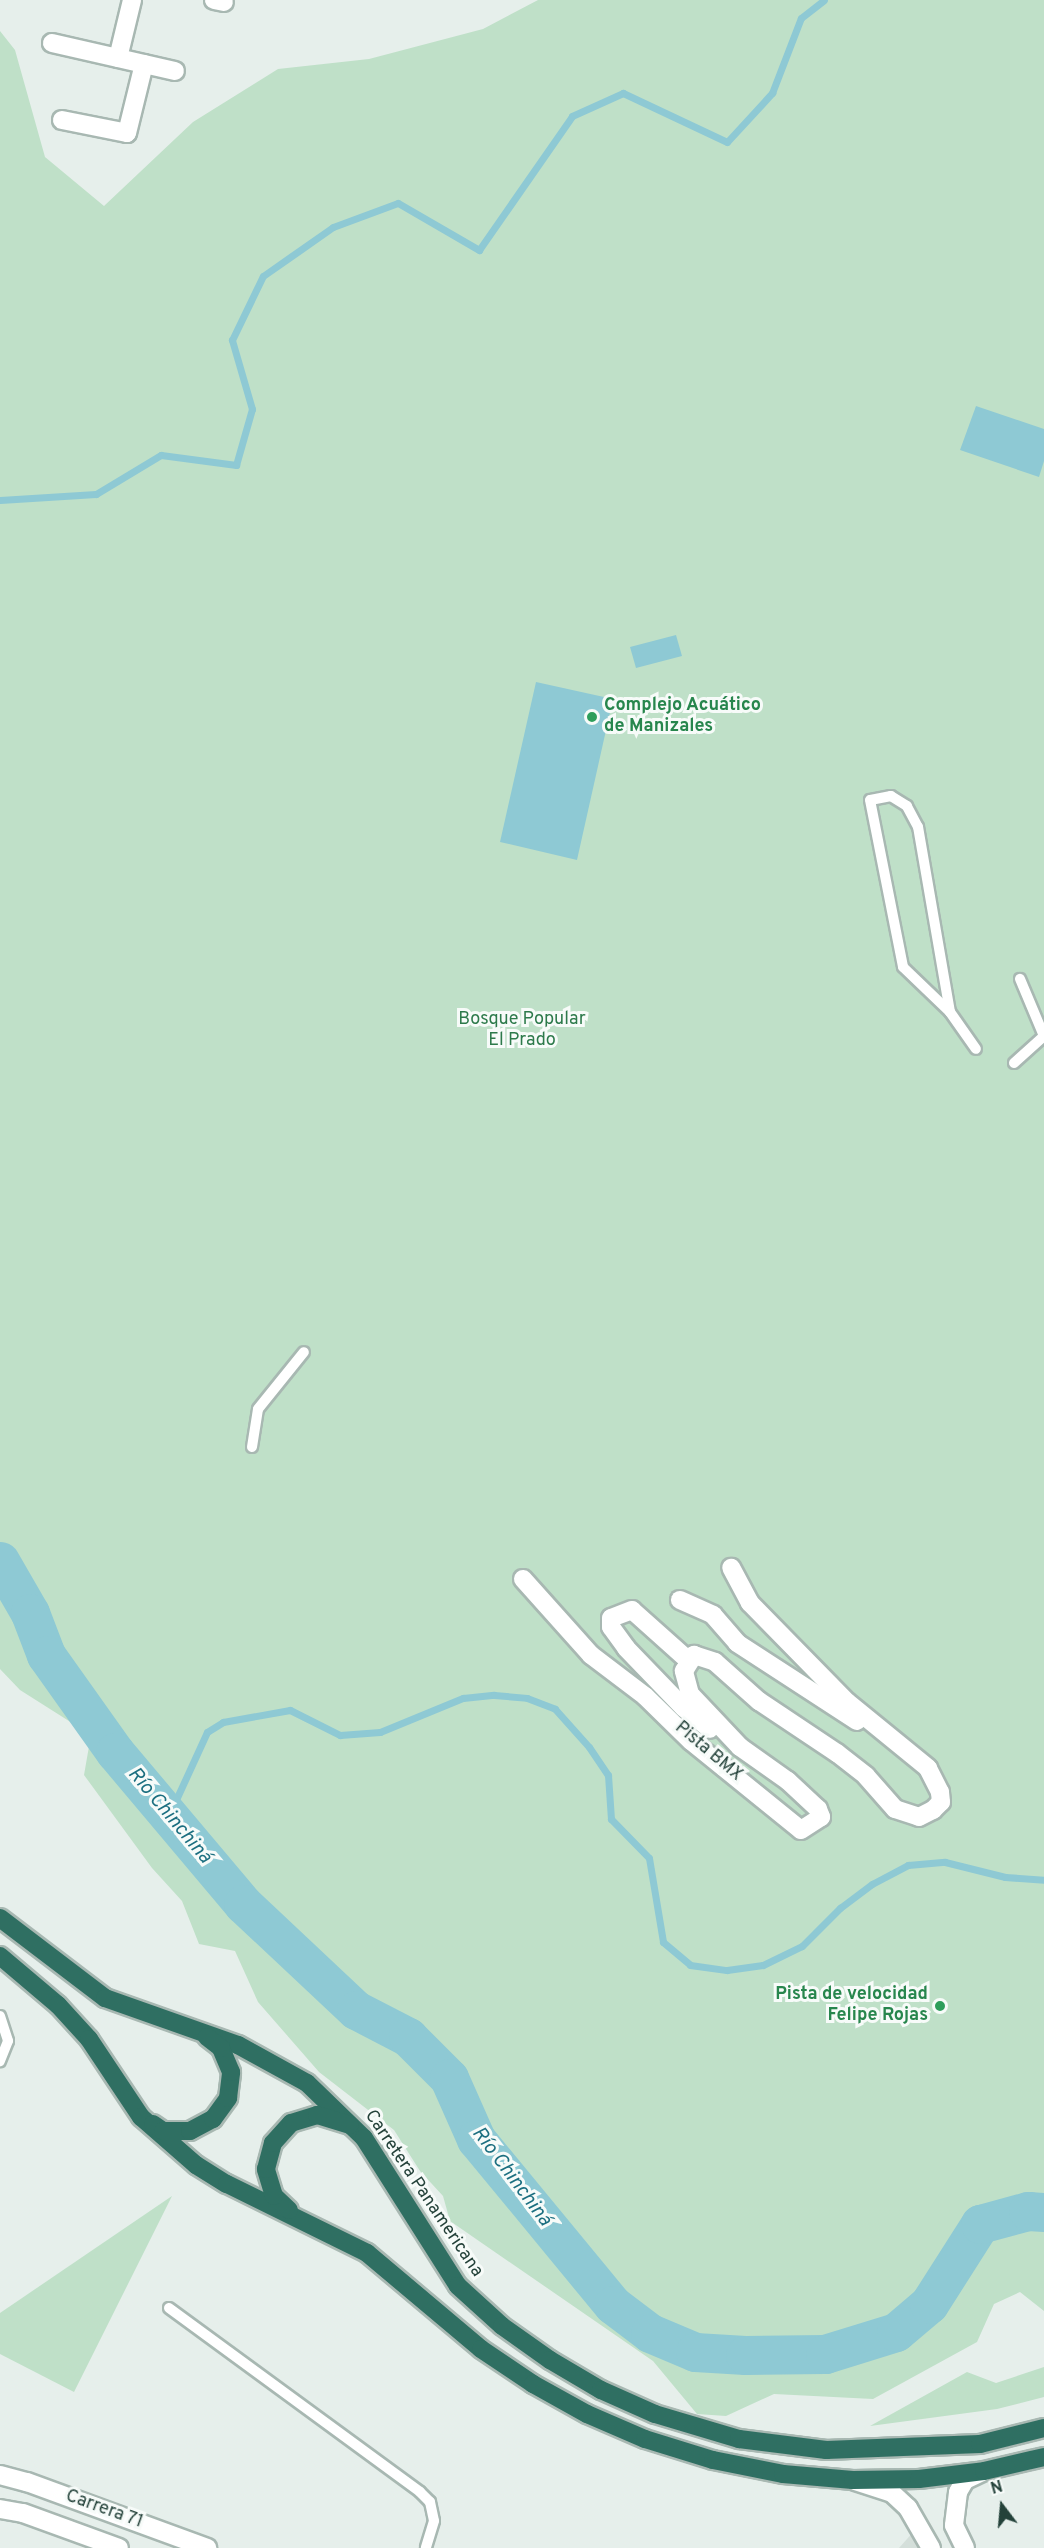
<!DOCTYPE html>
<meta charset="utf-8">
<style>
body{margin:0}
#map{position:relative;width:1044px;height:2548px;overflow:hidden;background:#e6efeb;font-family:Overpass,sans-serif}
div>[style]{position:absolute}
.built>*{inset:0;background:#d4dfda}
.green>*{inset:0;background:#bfe0c8}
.water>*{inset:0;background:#8ec9d4}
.stream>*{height:7px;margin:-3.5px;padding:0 3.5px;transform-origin:3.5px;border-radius:3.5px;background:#8ec9d4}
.river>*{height:39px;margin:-19.5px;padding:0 19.5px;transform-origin:19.5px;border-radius:19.5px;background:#8ec9d4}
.roads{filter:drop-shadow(2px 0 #a8b8b2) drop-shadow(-2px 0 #a8b8b2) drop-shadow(0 2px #a8b8b2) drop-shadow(0 -2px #a8b8b2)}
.lane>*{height:10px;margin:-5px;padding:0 5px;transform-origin:5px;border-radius:5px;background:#fff}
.street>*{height:18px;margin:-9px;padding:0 9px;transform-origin:9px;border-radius:9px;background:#fff}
.highway>*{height:18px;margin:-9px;padding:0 9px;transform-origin:9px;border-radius:9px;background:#2f6f62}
.dots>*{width:16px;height:16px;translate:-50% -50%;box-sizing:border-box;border:3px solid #f7fbf9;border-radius:50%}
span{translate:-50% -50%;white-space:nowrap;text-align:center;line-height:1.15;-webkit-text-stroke:6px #f7fbf9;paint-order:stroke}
.leisure-label{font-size:18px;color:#27864d;font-weight:700}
.left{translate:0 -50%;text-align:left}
.right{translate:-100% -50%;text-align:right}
.park-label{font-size:18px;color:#2d7a4b}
.street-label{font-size:18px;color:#24423a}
.water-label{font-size:20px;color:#1c6f80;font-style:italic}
.north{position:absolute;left:972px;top:2476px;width:60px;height:60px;-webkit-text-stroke:4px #f7fbf9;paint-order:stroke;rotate:344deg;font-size:16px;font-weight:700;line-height:24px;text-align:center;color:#24423a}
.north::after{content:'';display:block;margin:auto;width:21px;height:27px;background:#24423a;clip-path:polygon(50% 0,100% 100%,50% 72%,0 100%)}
</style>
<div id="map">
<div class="built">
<i style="clip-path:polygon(915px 2530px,923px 2548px,899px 2548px)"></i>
</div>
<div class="green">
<i style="clip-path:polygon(538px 0,1044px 0,1044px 2311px,1020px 2292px,994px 2304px,977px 2342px,873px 2399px,774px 2394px,726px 2416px,697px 2414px,653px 2361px,450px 2221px,443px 2196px,420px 2171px,394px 2130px,319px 2072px,258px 2002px,235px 1951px,199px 1944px,182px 1901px,152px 1868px,84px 1775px,91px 1735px,20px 1690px,0 1669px,0 31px,15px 50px,45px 157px,104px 206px,193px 122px,278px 69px,369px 59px,483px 29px)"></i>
<i style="clip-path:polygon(172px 2196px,74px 2392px,0 2354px,0 2313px)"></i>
<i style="clip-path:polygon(1044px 2367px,1044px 2397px,997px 2409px,870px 2426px,967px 2372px,996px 2383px)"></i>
</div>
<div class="water">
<i style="clip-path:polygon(976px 406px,1044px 429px,1044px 461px,1039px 477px,960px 450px)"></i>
<i style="clip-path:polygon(676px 635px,682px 656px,636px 668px,630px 647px)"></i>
<i style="clip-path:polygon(536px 682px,613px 699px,577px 860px,500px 842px)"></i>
</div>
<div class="stream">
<i style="left:0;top:500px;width:96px;rotate:-3.6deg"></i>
<i style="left:96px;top:494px;width:76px;rotate:-31deg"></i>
<i style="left:161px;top:455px;width:76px;rotate:7.6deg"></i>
<i style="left:236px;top:465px;width:58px;rotate:-74.1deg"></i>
<i style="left:252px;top:409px;width:72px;rotate:-106.2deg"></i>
<i style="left:232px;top:340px;width:71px;rotate:-64.2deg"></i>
<i style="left:263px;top:276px;width:85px;rotate:-35deg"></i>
<i style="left:333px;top:227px;width:69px;rotate:-20.3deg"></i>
<i style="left:398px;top:203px;width:94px;rotate:30.1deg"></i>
<i style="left:479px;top:250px;width:163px;rotate:-55.2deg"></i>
<i style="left:572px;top:116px;width:56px;rotate:-24.3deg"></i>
<i style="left:623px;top:93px;width:115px;rotate:25.2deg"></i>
<i style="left:727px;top:142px;width:67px;rotate:-47.4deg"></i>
<i style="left:772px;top:93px;width:80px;rotate:-68.9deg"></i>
<i style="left:801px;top:18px;width:29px;rotate:-38deg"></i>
<i style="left:169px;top:1815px;width:91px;rotate:-65.4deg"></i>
<i style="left:207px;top:1732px;width:19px;rotate:-32deg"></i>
<i style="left:223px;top:1722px;width:68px;rotate:-10.2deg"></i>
<i style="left:290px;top:1710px;width:56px;rotate:26.6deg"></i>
<i style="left:340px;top:1735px;width:40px;rotate:-4.3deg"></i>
<i style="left:380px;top:1732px;width:90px;rotate:-22.3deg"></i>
<i style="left:463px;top:1698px;width:31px;rotate:-6deg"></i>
<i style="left:494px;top:1695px;width:33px;rotate:5deg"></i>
<i style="left:527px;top:1698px;width:30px;rotate:21deg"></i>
<i style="left:555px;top:1709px;width:51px;rotate:48.2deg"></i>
<i style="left:589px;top:1747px;width:34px;rotate:56deg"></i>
<i style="left:608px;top:1775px;width:44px;rotate:86.1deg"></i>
<i style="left:611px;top:1819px;width:54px;rotate:45.7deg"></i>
<i style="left:649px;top:1858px;width:85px;rotate:80.5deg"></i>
<i style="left:663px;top:1942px;width:35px;rotate:40deg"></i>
<i style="left:690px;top:1965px;width:37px;rotate:8deg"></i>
<i style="left:727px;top:1970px;width:36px;rotate:-8deg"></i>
<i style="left:763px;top:1965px;width:43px;rotate:-26deg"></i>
<i style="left:802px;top:1946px;width:54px;rotate:-45deg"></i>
<i style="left:840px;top:1908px;width:40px;rotate:-37deg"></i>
<i style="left:872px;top:1884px;width:41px;rotate:-27.8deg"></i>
<i style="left:908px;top:1865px;width:37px;rotate:-5deg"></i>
<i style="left:945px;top:1862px;width:62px;rotate:14deg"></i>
<i style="left:1005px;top:1877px;width:39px;rotate:4deg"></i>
</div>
<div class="river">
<i style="left:0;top:1561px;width:60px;rotate:60deg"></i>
<i style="left:30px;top:1613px;width:45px;rotate:69.1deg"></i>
<i style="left:46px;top:1655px;width:119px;rotate:54.6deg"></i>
<i style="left:115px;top:1752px;width:199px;rotate:49.9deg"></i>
<i style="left:243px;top:1904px;width:155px;rotate:43.2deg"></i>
<i style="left:356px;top:2010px;width:59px;rotate:27.4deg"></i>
<i style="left:408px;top:2037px;width:58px;rotate:45deg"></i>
<i style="left:449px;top:2078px;width:67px;rotate:66.1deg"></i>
<i style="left:476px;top:2139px;width:215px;rotate:50.5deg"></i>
<i style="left:613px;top:2305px;width:46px;rotate:37.1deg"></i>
<i style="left:650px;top:2333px;width:49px;rotate:22.9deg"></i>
<i style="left:695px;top:2352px;width:50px;rotate:3.4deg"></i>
<i style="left:745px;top:2355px;width:80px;rotate:-0.7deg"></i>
<i style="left:825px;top:2354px;width:74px;rotate:-17.2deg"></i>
<i style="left:896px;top:2332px;width:43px;rotate:-40.3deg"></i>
<i style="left:929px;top:2304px;width:95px;rotate:-57.5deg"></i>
<i style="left:980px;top:2224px;width:50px;rotate:-15.2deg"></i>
<i style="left:1028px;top:2211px;width:16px;rotate:4deg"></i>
</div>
<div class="roads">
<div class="lane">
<i style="left:950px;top:1012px;width:188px;rotate:-99.8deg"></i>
<i style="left:918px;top:827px;width:24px;rotate:-118deg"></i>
<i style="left:907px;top:806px;width:19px;rotate:-148deg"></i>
<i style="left:891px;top:796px;width:21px;rotate:169deg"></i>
<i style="left:870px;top:800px;width:170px;rotate:78.8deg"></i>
<i style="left:903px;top:967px;width:65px;rotate:43.8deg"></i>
<i style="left:950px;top:1012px;width:45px;rotate:54.9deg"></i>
<i style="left:1014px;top:1063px;width:40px;rotate:-42deg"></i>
<i style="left:1044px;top:1036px;width:62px;rotate:-112.8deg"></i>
<i style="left:252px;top:1447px;width:38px;rotate:-81deg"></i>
<i style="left:258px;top:1409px;width:73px;rotate:-51.1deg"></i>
<i style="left:0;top:2016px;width:26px;rotate:72deg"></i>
<i style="left:8px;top:2041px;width:22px;rotate:112deg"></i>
<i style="left:169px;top:2308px;width:311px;rotate:36.2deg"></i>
<i style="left:420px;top:2492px;width:14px;rotate:45deg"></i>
<i style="left:430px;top:2502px;width:19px;rotate:78deg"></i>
<i style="left:434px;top:2521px;width:28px;rotate:107deg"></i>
</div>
<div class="street">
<i style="left:214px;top:0;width:10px;rotate:11deg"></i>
<i style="left:52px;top:43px;width:126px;rotate:12.8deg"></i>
<i style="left:118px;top:58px;width:60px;rotate:-76.4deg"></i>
<i style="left:62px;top:120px;width:66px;rotate:11.3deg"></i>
<i style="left:127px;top:133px;width:71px;rotate:-76.2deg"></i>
<i style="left:523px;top:1579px;width:102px;rotate:48.2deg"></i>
<i style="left:591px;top:1655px;width:68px;rotate:37.2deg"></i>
<i style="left:645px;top:1696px;width:64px;rotate:44.4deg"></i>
<i style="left:691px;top:1741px;width:141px;rotate:39deg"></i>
<i style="left:801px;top:1830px;width:24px;rotate:-33deg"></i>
<i style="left:821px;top:1817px;width:9px;rotate:-111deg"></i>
<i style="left:818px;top:1809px;width:41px;rotate:-137deg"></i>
<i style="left:788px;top:1781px;width:59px;rotate:-144.7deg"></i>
<i style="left:740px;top:1747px;width:73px;rotate:-133.3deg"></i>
<i style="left:690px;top:1694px;width:24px;rotate:-105deg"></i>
<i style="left:684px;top:1671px;width:19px;rotate:-58deg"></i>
<i style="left:694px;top:1655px;width:22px;rotate:18deg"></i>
<i style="left:715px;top:1662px;width:59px;rotate:41.6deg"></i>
<i style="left:759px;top:1701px;width:94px;rotate:33.7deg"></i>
<i style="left:837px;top:1753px;width:37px;rotate:38deg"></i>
<i style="left:866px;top:1776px;width:44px;rotate:48.7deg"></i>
<i style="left:895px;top:1809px;width:25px;rotate:18deg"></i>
<i style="left:919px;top:1817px;width:16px;rotate:-27deg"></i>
<i style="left:933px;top:1810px;width:11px;rotate:-45deg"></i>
<i style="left:941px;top:1802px;width:10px;rotate:-96deg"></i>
<i style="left:940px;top:1792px;width:27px;rotate:-117deg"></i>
<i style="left:928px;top:1768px;width:104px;rotate:-140.8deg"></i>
<i style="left:847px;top:1702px;width:139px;rotate:-134.4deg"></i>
<i style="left:750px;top:1603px;width:40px;rotate:-118deg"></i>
<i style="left:680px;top:1600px;width:36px;rotate:24deg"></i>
<i style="left:713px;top:1615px;width:37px;rotate:49deg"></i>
<i style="left:737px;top:1643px;width:143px;rotate:33deg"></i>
<i style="left:689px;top:1661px;width:76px;rotate:-138.2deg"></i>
<i style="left:632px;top:1610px;width:22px;rotate:159deg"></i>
<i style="left:611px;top:1618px;width:9px;rotate:90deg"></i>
<i style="left:611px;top:1627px;width:26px;rotate:54deg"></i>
<i style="left:626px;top:1648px;width:83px;rotate:46deg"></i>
<i style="left:684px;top:1708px;width:33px;rotate:39deg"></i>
<i style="left:0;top:2475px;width:28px;rotate:15deg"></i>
<i style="left:27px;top:2482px;width:192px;rotate:20.1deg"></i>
<i style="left:855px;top:2481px;width:39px;rotate:18deg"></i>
<i style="left:892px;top:2493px;width:22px;rotate:43deg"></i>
<i style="left:908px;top:2508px;width:46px;rotate:60.1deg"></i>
<i style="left:0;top:2509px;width:23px;rotate:10deg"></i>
<i style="left:23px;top:2513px;width:102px;rotate:20deg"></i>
<i style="left:965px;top:2548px;width:25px;rotate:-116deg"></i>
<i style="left:954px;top:2525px;width:33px;rotate:-83deg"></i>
<i style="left:958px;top:2492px;width:14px;rotate:-60deg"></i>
<i style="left:965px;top:2480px;width:21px;rotate:-25deg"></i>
</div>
<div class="highway">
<i style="left:0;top:1918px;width:132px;rotate:37.3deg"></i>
<i style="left:105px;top:1998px;width:141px;rotate:19.5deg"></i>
<i style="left:238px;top:2045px;width:79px;rotate:28.8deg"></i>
<i style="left:307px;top:2083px;width:79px;rotate:44deg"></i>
<i style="left:364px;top:2138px;width:175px;rotate:57.6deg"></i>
<i style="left:458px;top:2286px;width:59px;rotate:42.3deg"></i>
<i style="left:502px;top:2326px;width:59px;rotate:35.3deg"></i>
<i style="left:550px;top:2360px;width:59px;rotate:30.5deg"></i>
<i style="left:601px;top:2390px;width:59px;rotate:24deg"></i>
<i style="left:655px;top:2414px;width:88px;rotate:16.6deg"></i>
<i style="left:739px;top:2439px;width:88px;rotate:7.2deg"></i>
<i style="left:826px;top:2450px;width:154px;rotate:-2.2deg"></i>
<i style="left:980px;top:2444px;width:66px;rotate:-14deg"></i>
<i style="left:0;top:1956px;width:76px;rotate:40.2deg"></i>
<i style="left:58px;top:2005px;width:46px;rotate:47.6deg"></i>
<i style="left:89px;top:2039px;width:94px;rotate:56.3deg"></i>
<i style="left:141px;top:2117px;width:73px;rotate:41.1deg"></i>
<i style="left:196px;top:2165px;width:36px;rotate:32deg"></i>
<i style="left:227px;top:2184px;width:156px;rotate:26.2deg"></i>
<i style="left:367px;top:2253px;width:149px;rotate:40.1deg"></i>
<i style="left:481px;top:2349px;width:63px;rotate:33.9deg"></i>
<i style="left:533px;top:2384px;width:62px;rotate:29.1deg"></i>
<i style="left:587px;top:2414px;width:63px;rotate:23.3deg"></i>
<i style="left:645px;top:2439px;width:71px;rotate:17.2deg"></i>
<i style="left:713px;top:2460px;width:71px;rotate:11.3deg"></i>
<i style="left:783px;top:2474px;width:70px;rotate:4.9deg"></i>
<i style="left:853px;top:2480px;width:66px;rotate:-0.9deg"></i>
<i style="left:919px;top:2479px;width:65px;rotate:-7deg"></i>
<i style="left:984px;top:2471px;width:62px;rotate:-13.1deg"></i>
<i style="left:153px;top:2124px;width:12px;rotate:35deg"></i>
<i style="left:163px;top:2131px;width:27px"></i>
<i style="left:190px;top:2131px;width:26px;rotate:-28deg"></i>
<i style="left:213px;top:2119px;width:26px;rotate:-54deg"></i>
<i style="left:228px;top:2098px;width:26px;rotate:-83deg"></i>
<i style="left:231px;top:2072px;width:26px;rotate:-113deg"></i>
<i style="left:221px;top:2048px;width:18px;rotate:-142deg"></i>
<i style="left:289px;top:2210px;width:21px;rotate:-137deg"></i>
<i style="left:274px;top:2196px;width:28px;rotate:-107deg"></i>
<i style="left:266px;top:2169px;width:27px;rotate:-75deg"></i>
<i style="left:273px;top:2143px;width:27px;rotate:-48deg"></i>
<i style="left:291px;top:2123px;width:27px;rotate:-17deg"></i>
<i style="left:317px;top:2115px;width:34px;rotate:17deg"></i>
</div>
</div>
<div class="dots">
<i style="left:592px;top:717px;background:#2e9e5b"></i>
<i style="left:940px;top:2006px;background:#2e9e5b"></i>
</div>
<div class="leisure-label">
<span class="left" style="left:604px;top:717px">Complejo Acuático<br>de Manizales</span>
<span class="right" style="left:928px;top:2006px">Pista de velocidad<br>Felipe Rojas</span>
</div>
<div class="park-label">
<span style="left:522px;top:1031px">Bosque Popular<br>El Prado</span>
</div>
<div class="street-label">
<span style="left:708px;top:1752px;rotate:40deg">Pista BMX</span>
<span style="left:423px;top:2194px;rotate:56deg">Carretera Panamericana</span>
<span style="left:104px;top:2510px;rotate:20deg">Carrera 71</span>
</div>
<div class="water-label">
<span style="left:169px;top:1816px;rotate:50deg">Río Chinchiná</span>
<span style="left:511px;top:2177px;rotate:53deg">Río Chinchiná</span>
</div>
<div class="north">N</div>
</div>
